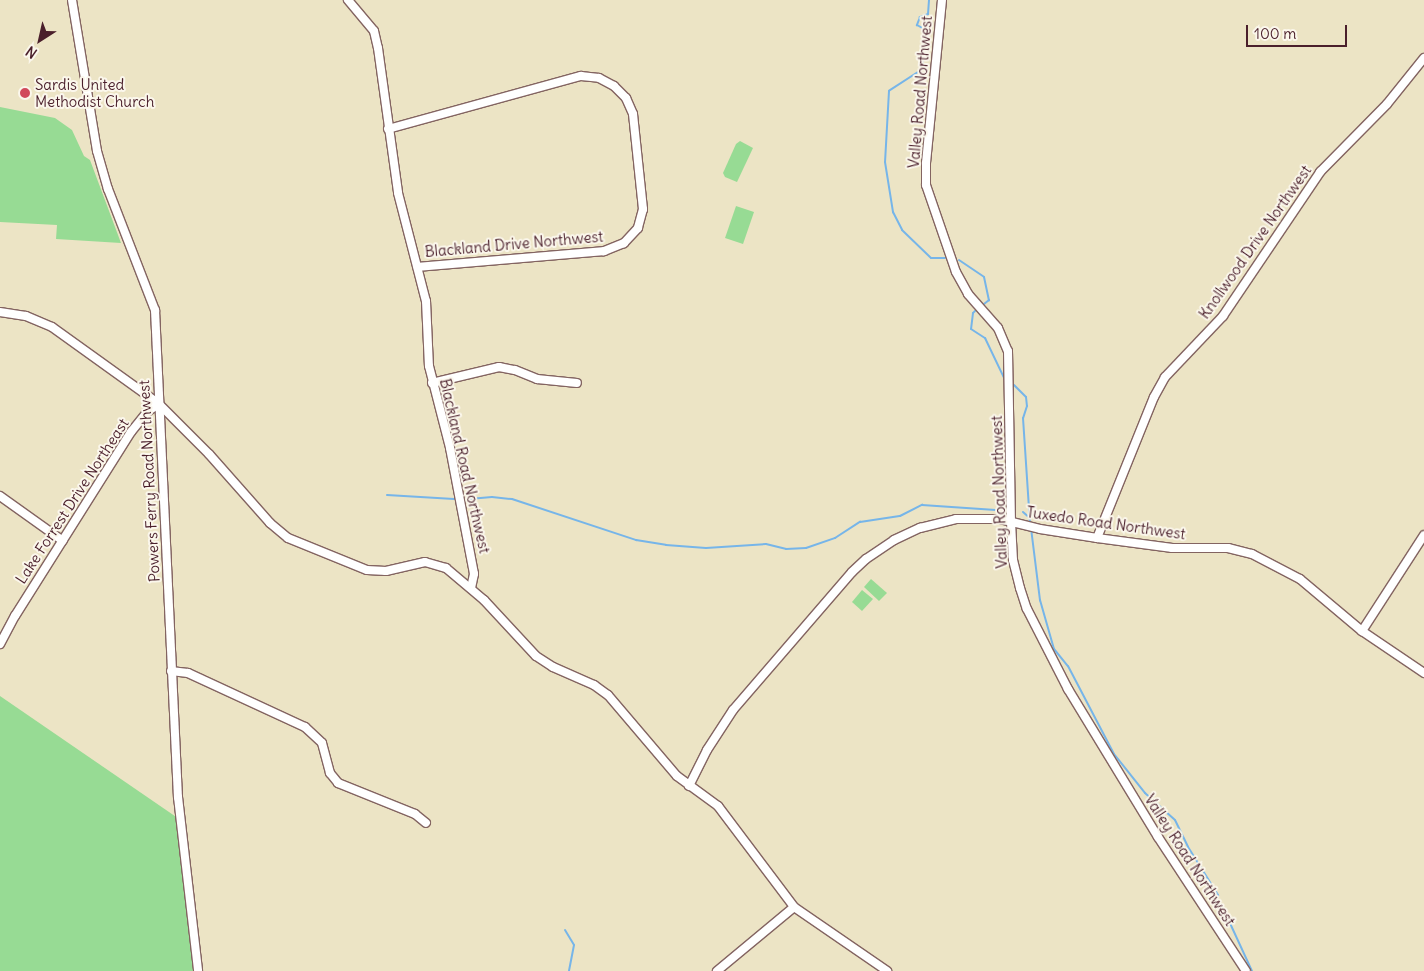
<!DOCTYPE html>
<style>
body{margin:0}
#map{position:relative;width:1424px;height:971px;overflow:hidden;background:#ece4c5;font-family:Delius,sans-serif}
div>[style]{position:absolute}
.green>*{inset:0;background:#97db94}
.stream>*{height:2px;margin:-1px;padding:0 1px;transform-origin:1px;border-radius:1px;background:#76b5e9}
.roads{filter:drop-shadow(1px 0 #836461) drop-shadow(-1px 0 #836461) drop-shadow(0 1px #836461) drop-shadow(0 -1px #836461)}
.minor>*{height:8px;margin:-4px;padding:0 4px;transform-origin:4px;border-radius:4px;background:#fff}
.dots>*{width:14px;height:14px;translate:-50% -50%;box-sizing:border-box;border:2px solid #fbf7ec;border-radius:50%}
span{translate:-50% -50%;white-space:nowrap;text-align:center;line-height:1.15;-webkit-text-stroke:4px #fbf7ec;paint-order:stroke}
.poi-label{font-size:15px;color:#4a1f2b}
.left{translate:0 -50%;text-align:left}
.street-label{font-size:15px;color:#4a1f2b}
.north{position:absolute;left:15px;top:15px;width:50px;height:50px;-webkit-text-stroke:4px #fbf7ec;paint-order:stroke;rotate:215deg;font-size:14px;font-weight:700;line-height:20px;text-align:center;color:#4a1f2b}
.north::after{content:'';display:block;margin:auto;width:18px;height:22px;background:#4a1f2b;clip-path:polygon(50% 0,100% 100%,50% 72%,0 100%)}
.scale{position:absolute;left:1246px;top:25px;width:101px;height:22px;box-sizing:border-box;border:2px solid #4a1f2b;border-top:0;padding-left:6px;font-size:15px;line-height:18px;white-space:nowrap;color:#4a1f2b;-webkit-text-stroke:4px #fbf7ec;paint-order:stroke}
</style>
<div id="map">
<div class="green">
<i style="clip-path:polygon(0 107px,55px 118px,72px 130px,84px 156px,90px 160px,121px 243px,56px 239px,57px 225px,0 222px)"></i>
<i style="clip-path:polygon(740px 141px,753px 148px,737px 182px,725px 177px,723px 173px,736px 144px)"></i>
<i style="clip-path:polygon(736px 206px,754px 212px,743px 244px,725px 238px)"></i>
<i style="clip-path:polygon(871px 579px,887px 593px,879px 601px,864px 587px)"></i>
<i style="clip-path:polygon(862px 590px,873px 599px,862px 611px,852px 602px)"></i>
<i style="clip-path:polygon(0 696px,185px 823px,198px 971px,0 971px)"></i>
</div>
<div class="stream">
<i style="left:929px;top:0;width:14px;rotate:94deg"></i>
<i style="left:928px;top:14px;width:9px;rotate:159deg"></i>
<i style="left:920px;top:17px;width:9px;rotate:111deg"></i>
<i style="left:917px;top:25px;width:13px;rotate:29deg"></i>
<i style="left:928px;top:31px;width:40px;rotate:100deg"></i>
<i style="left:921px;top:70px;width:38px;rotate:147deg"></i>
<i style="left:889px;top:91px;width:71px;rotate:93.2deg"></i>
<i style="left:885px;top:162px;width:51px;rotate:80.9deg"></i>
<i style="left:893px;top:212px;width:20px;rotate:63deg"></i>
<i style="left:902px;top:230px;width:40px;rotate:44deg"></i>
<i style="left:931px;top:258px;width:14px"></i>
<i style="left:959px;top:260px;width:30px;rotate:34deg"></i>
<i style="left:984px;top:277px;width:24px;rotate:78deg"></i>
<i style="left:989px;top:300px;width:6px;rotate:141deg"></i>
<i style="left:975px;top:311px;width:3px;rotate:135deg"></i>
<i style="left:973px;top:313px;width:16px;rotate:97deg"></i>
<i style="left:971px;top:329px;width:17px;rotate:33deg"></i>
<i style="left:985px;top:338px;width:47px;rotate:64.5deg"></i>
<i style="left:1014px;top:385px;width:17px;rotate:45deg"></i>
<i style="left:1026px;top:397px;width:9px;rotate:84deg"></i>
<i style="left:1027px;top:406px;width:13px;rotate:108deg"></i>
<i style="left:1023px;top:418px;width:106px;rotate:86.2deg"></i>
<i style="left:387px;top:495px;width:67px;rotate:3.4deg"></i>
<i style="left:469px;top:499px;width:23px;rotate:-5deg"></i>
<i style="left:492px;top:497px;width:20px;rotate:6deg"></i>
<i style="left:512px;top:499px;width:131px;rotate:18.3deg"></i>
<i style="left:636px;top:540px;width:30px;rotate:9deg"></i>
<i style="left:666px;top:545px;width:40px;rotate:4.3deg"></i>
<i style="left:706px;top:548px;width:60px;rotate:-3.8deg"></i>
<i style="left:766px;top:544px;width:21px;rotate:14deg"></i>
<i style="left:786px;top:549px;width:20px;rotate:-3deg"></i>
<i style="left:806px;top:548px;width:31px;rotate:-19deg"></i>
<i style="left:835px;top:538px;width:30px;rotate:-33deg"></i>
<i style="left:860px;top:522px;width:40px;rotate:-8.5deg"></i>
<i style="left:900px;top:516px;width:25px;rotate:-27deg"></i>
<i style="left:922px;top:505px;width:74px;rotate:3.9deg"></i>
<i style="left:1023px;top:512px;width:9px;rotate:41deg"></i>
<i style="left:1031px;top:528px;width:73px;rotate:82.9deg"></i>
<i style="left:1040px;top:600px;width:51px;rotate:74.1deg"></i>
<i style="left:1054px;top:649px;width:22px;rotate:51deg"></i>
<i style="left:1068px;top:666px;width:99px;rotate:62.4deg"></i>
<i style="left:1114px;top:754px;width:50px;rotate:51.5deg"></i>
<i style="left:1145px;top:793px;width:40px;rotate:42deg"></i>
<i style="left:1175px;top:820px;width:30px;rotate:64deg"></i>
<i style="left:1188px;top:847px;width:57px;rotate:58deg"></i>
<i style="left:1223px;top:908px;width:69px;rotate:65.3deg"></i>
<i style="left:565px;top:930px;width:17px;rotate:59deg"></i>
<i style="left:574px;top:945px;width:26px;rotate:101deg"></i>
</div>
<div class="roads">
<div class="minor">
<i style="left:72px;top:0;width:153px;rotate:80.6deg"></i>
<i style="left:97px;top:151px;width:40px;rotate:74deg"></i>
<i style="left:108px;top:189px;width:130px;rotate:68.8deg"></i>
<i style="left:155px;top:310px;width:488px;rotate:87.3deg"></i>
<i style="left:178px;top:797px;width:175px;rotate:83.4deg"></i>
<i style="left:348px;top:0;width:40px;rotate:50deg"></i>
<i style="left:374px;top:31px;width:17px;rotate:77deg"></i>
<i style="left:378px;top:48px;width:146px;rotate:82.1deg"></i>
<i style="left:398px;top:193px;width:112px;rotate:75.5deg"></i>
<i style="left:426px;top:301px;width:65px;rotate:87.4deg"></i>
<i style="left:429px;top:366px;width:85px;rotate:75.6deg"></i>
<i style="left:450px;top:448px;width:128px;rotate:79.2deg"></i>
<i style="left:474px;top:574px;width:14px;rotate:102deg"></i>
<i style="left:942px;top:0;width:164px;rotate:95.6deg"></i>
<i style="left:926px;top:163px;width:22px;rotate:90deg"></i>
<i style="left:926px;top:185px;width:92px;rotate:71deg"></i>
<i style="left:956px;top:272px;width:25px;rotate:61deg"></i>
<i style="left:968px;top:294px;width:45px;rotate:48.6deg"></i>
<i style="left:998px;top:328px;width:25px;rotate:67deg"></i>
<i style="left:1008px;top:351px;width:171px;rotate:89deg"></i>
<i style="left:1011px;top:522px;width:38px;rotate:87deg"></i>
<i style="left:1013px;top:560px;width:29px;rotate:76deg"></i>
<i style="left:1020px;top:588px;width:22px;rotate:72deg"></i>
<i style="left:1027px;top:609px;width:90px;rotate:62.9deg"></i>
<i style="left:1068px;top:689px;width:173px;rotate:58.7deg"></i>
<i style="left:1158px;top:837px;width:160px;rotate:56.7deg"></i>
<i style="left:388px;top:129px;width:200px;rotate:-15.4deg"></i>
<i style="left:581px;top:76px;width:18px;rotate:6deg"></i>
<i style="left:599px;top:78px;width:17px;rotate:28deg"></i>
<i style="left:614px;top:86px;width:17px;rotate:45deg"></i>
<i style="left:626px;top:98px;width:17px;rotate:66deg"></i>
<i style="left:633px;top:114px;width:96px;rotate:84deg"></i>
<i style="left:643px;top:209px;width:20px;rotate:105deg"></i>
<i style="left:638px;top:228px;width:21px;rotate:133deg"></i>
<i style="left:624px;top:243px;width:22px;rotate:158deg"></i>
<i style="left:604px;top:251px;width:187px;rotate:175.1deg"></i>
<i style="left:0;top:312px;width:26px;rotate:9deg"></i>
<i style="left:26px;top:316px;width:28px;rotate:23deg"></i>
<i style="left:52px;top:327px;width:132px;rotate:35.7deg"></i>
<i style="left:159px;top:404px;width:71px;rotate:45deg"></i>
<i style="left:209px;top:454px;width:92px;rotate:48.5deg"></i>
<i style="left:270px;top:523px;width:23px;rotate:40deg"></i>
<i style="left:288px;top:538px;width:85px;rotate:22.1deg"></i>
<i style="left:367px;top:570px;width:19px;rotate:3deg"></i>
<i style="left:386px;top:571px;width:40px;rotate:-13deg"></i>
<i style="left:425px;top:562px;width:22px;rotate:16deg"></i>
<i style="left:446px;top:568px;width:50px;rotate:40.1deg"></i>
<i style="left:484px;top:600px;width:76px;rotate:47.1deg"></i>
<i style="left:536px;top:656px;width:20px;rotate:33deg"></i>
<i style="left:553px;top:667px;width:45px;rotate:23.7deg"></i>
<i style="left:594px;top:685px;width:17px;rotate:36deg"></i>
<i style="left:608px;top:695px;width:106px;rotate:49.6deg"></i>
<i style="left:677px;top:776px;width:51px;rotate:36.2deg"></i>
<i style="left:718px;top:806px;width:126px;rotate:53deg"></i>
<i style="left:794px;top:907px;width:113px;rotate:34.5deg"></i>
<i style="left:432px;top:383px;width:69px;rotate:-13.4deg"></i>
<i style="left:499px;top:367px;width:16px;rotate:11deg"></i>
<i style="left:515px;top:370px;width:24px;rotate:22deg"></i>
<i style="left:537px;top:379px;width:40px;rotate:5.7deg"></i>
<i style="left:0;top:496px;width:77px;rotate:35.5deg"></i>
<i style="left:1097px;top:538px;width:152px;rotate:-68deg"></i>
<i style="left:1154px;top:397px;width:23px;rotate:-61deg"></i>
<i style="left:1165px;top:377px;width:84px;rotate:-46.4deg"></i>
<i style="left:1223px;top:316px;width:174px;rotate:-56deg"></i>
<i style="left:1320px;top:172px;width:95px;rotate:-45.4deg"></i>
<i style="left:1387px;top:104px;width:59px;rotate:-51.2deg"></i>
<i style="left:1362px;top:631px;width:114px;rotate:-57.1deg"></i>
<i style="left:0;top:644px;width:32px;rotate:-62deg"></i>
<i style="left:15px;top:616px;width:218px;rotate:-57.8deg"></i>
<i style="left:131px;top:432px;width:26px;rotate:-51deg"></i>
<i style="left:147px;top:412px;width:14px;rotate:-34deg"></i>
<i style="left:171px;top:671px;width:17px;rotate:7deg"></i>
<i style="left:188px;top:673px;width:129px;rotate:24.8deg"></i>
<i style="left:305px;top:727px;width:23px;rotate:43deg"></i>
<i style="left:322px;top:743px;width:31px;rotate:75deg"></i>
<i style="left:330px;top:773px;width:13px;rotate:51deg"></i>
<i style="left:338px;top:783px;width:83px;rotate:21.9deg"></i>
<i style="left:415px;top:814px;width:14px;rotate:39deg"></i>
<i style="left:689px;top:786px;width:40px;rotate:-63.4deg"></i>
<i style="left:707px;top:750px;width:48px;rotate:-57deg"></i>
<i style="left:733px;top:710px;width:182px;rotate:-49.2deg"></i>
<i style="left:852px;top:572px;width:19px;rotate:-43deg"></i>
<i style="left:866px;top:559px;width:34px;rotate:-34deg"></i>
<i style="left:894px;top:540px;width:29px;rotate:-25deg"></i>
<i style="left:920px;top:528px;width:37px;rotate:-14deg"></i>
<i style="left:956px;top:519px;width:44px"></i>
<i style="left:1000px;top:519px;width:41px;rotate:14deg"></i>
<i style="left:1040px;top:529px;width:58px;rotate:9deg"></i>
<i style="left:1097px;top:538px;width:76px;rotate:7.6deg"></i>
<i style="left:1172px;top:548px;width:56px"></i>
<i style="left:1228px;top:548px;width:25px;rotate:14deg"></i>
<i style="left:1252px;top:554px;width:54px;rotate:27.5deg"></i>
<i style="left:1300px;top:579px;width:81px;rotate:40deg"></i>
<i style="left:1362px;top:631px;width:75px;rotate:34.1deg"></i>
<i style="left:717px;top:971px;width:100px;rotate:-39.7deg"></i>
</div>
</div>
<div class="dots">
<i style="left:25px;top:93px;background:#d1495b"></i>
</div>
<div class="poi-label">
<span class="left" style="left:35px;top:93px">Sardis United<br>Methodist Church</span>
</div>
<div class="street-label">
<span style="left:920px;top:92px;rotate:-85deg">Valley Road Northwest</span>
<span style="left:1255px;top:242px;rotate:-55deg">Knollwood Drive Northwest</span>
<span style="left:514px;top:244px;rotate:-5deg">Blackland Drive Northwest</span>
<span style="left:465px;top:466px;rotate:77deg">Blackland Road Northwest</span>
<span style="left:149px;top:481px;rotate:-93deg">Powers Ferry Road Northwest</span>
<span style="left:999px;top:492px;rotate:-92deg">Valley Road Northwest</span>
<span style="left:72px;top:501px;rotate:-57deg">Lake Forrest Drive Northeast</span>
<span style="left:1106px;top:523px;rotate:8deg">Tuxedo Road Northwest</span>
<span style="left:1190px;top:860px;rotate:57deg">Valley Road Northwest</span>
</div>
<div class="north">N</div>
<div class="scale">100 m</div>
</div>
